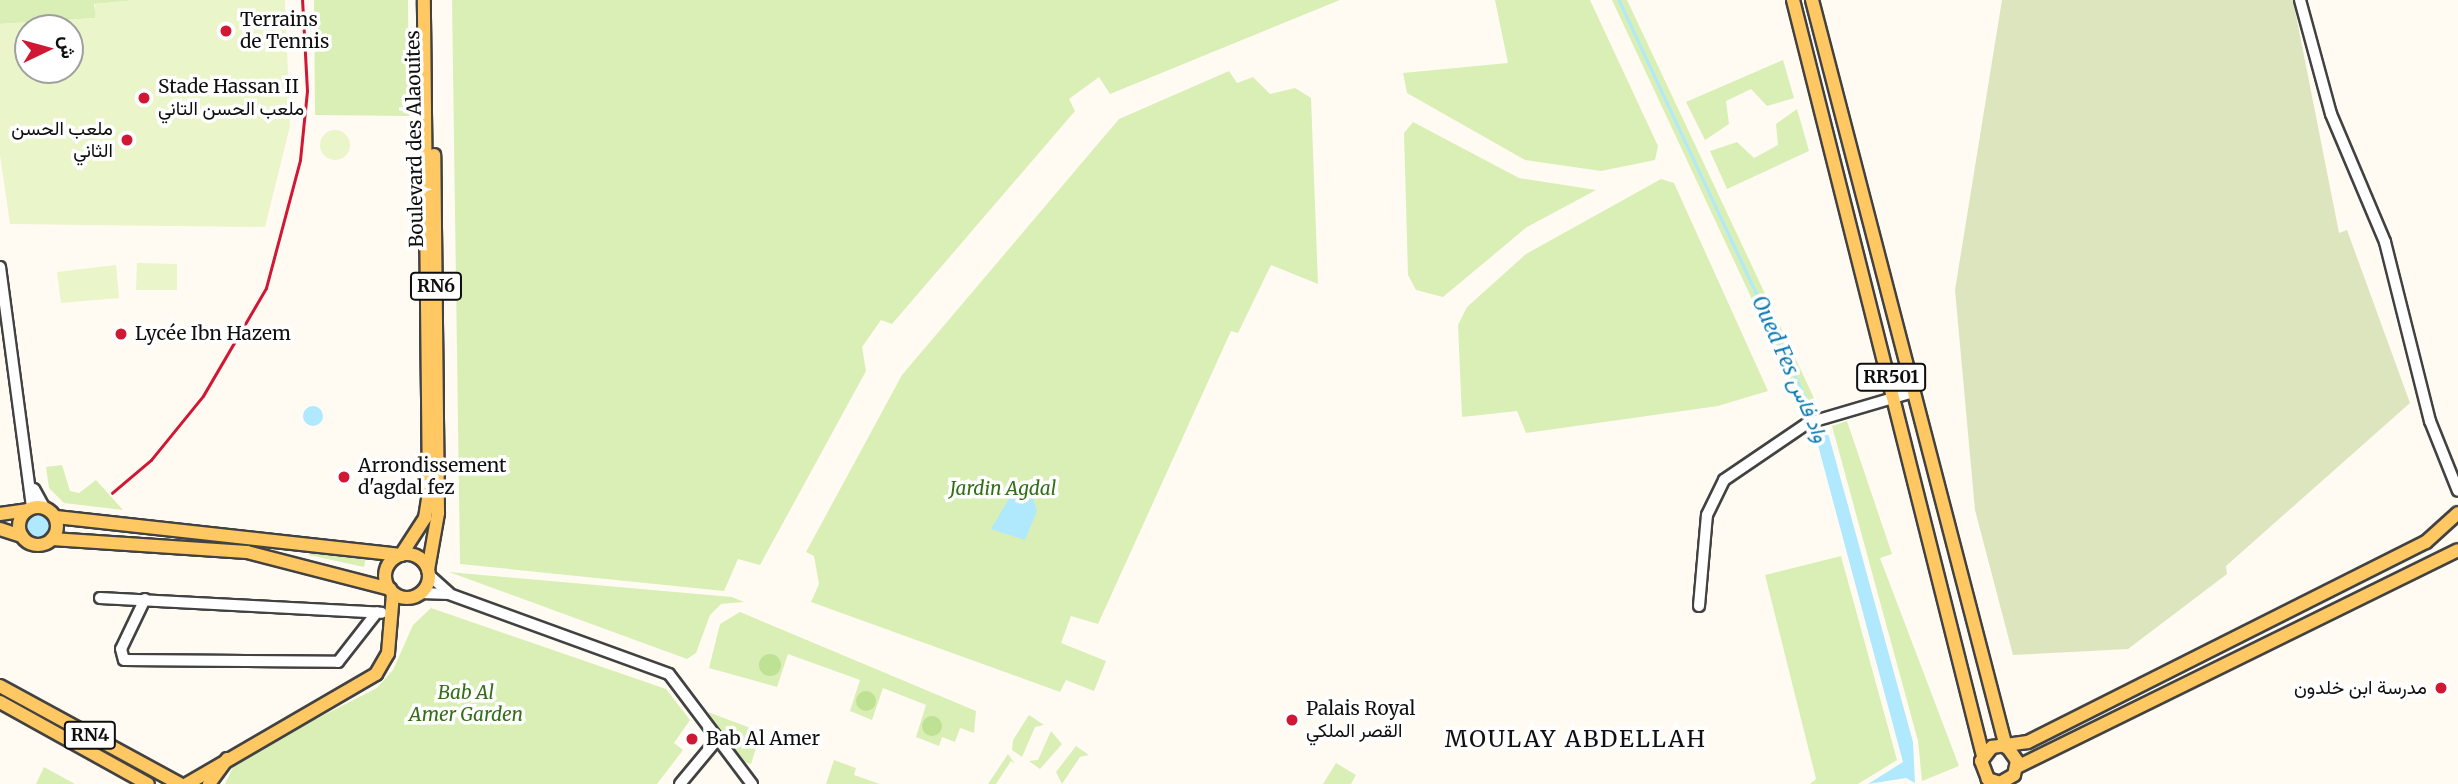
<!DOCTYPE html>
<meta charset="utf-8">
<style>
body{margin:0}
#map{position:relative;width:2458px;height:784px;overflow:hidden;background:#fffbf2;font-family:Merriweather,Vazirmatn,serif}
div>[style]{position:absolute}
.green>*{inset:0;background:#d9efb6}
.forest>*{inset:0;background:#bfe193}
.round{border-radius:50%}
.cemetery>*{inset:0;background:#dde5bf}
.pitch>*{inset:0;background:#eaf5c9}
.water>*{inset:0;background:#b0e8fd}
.stream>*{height:2.5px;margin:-1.25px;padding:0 1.25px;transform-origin:1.25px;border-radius:1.25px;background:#b0e8fd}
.roads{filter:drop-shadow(2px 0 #424242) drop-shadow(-2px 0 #424242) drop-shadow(0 2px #424242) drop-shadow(0 -2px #424242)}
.minor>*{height:10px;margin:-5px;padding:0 5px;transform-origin:5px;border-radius:5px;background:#fff}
.major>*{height:12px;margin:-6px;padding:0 6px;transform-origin:6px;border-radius:6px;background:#ffc862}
.major>.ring{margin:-6px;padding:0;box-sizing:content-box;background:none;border:12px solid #ffc862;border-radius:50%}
.rail>*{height:2.5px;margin:-1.25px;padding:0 1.25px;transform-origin:1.25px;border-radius:1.25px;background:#d01734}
.dots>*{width:19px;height:19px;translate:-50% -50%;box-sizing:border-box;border:4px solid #fff;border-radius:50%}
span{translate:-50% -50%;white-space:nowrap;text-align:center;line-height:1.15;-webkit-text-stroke:7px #fff;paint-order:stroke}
.shield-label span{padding:2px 5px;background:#fff;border:2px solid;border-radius:5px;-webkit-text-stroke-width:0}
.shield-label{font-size:18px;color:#0f0f0f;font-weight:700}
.poi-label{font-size:19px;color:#0f0f0f}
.left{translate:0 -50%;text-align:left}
.right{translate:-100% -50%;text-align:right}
.street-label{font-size:19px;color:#0f0f0f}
.park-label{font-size:19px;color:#336f17;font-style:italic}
.water-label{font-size:21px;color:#0979b0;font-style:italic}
.quarter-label{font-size:23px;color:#0f0f0f;letter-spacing:2px}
.north{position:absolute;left:14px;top:14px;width:70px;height:70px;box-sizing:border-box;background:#fff;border:2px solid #9f9f9f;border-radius:50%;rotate:85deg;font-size:19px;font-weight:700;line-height:28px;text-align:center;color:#0f0f0f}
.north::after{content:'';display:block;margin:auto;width:24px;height:32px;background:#d01734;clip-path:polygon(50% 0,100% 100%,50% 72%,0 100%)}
</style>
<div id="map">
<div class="green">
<i style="clip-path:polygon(0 0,136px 0,94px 4px,96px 18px,0 24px)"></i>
<i style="clip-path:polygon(314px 0,408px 0,409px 116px,315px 115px)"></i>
<i style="clip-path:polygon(452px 0,1340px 0,1110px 94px,1099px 77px,1069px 99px,1075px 111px,892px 324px,881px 320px,862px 347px,866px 371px,760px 565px,738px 559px,724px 591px,460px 564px)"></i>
<i style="clip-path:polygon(1495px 0,1590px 0,1658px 146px,1655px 160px,1601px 171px,1525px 160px,1407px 93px,1403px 73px,1508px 63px)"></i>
<i style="clip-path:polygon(1612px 0,1627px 0,1814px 398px,1801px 404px)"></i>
<i style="clip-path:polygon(1783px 60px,1794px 98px,1767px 106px,1751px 89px,1726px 101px,1729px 124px,1705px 140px,1686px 102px)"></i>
<i style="clip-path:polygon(1229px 71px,1237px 83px,1253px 77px,1270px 94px,1295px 88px,1311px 98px,1318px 284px,1271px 265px,1238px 333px,1231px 331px,1098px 624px,1071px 616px,1061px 643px,1106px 661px,1094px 691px,1066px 680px,1060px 692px,811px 602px,819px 584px,814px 556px,806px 552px,902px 375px,1119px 119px)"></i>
<i style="clip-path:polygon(1797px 109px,1809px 151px,1727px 189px,1710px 151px,1737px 142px,1754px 158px,1778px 145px,1776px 124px)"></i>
<i style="clip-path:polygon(1413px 122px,1519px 178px,1596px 190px,1527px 227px,1443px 297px,1416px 290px,1408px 275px,1404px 133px)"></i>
<i style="clip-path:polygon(1661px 179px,1674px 183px,1768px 391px,1718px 406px,1526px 433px,1517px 411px,1462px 417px,1458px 325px,1467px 307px,1526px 254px)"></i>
<i style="clip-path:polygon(1847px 421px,1892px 554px,1880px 558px,1959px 766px,1922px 781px,1918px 741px,1832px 426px)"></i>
<i style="clip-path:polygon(62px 465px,70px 491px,79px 493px,96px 480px,123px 510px,64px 503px,49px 488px,46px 467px)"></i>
<i style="clip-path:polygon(309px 551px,366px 557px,364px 567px,309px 555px)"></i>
<i style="clip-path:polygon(1841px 556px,1897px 760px,1858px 784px,1810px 784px,1816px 779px,1765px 575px)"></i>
<i style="clip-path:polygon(449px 572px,732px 597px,744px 602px,721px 604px,710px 615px,696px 653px,687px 659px)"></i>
<i style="clip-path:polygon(431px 608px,666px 689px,690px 720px,674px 743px,683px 750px,657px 784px,225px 784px,237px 759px,377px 688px,393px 670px,413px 625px)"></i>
<i style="clip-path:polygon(740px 612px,976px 711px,974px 733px,960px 728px,955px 742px,942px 737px,939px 746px,916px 737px,926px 705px,883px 688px,872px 720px,850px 711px,860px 680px,788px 654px,777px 687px,709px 668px,720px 624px)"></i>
<i style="clip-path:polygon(708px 712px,761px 732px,751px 764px,741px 761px)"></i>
<i style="clip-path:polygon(1029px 715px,1044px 725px,1035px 727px,1022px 757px,1012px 750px,1013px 740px)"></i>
<i style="clip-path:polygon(1051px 731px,1062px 744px,1040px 769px,1029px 761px,1038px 760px)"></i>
<i style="clip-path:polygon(1076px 746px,1089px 755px,1080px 757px,1062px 784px,1056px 772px)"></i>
<i style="clip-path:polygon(1008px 754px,1015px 764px,1011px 761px,996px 784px,988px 784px)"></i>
<i style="clip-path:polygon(834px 760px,856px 768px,854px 775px,880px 784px,826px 784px)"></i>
<i style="clip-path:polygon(1336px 763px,1356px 775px,1351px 784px,1323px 784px)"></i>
<i style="clip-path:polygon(44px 767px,75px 784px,36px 784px)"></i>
</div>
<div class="forest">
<i class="round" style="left:759px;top:654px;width:22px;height:22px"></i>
<i class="round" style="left:856px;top:691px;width:20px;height:20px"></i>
<i class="round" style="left:922px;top:716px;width:20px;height:20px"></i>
</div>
<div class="cemetery">
<i style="clip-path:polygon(2002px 0,2293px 0,2339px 233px,2347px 230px,2410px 403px,2226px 566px,2227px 574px,2128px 649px,2013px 655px,1975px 510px,1955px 290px)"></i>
</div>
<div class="pitch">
<i style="clip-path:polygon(evenodd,136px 0,285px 0,290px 126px,265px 227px,10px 224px,0 155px,0 24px,95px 18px,95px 4px,136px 0,28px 28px,70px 28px,70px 70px,28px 70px,28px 28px)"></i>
<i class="round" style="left:320px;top:130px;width:30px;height:30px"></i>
<i style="clip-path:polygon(137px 263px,177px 264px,177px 290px,136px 290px)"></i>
<i style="clip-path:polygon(116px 265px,119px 298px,61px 303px,57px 272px)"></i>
</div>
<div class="water">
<i class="round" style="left:303px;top:406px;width:20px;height:20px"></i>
<i style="clip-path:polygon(1827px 429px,1913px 742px,1915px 783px,1906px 778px,1868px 784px,1903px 762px,1815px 434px)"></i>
<i style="clip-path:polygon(1016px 487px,1032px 495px,1037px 511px,1025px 540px,991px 529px)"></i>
<i class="round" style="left:24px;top:511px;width:28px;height:28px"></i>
</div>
<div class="stream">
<i style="left:1619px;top:0;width:462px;rotate:64.9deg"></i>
</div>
<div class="roads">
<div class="minor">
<i style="left:2300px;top:0;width:118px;rotate:74.8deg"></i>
<i style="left:2331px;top:114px;width:139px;rotate:67.1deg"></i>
<i style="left:2385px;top:242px;width:185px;rotate:75.9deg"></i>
<i style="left:2430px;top:421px;width:75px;rotate:68.2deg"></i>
<i style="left:0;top:267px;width:243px;rotate:82.4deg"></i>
<i style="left:34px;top:489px;width:21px;rotate:61deg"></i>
<i style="left:429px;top:575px;width:27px;rotate:42deg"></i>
<i style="left:421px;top:593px;width:28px;rotate:2deg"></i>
<i style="left:449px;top:594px;width:234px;rotate:20deg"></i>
<i style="left:669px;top:674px;width:138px;rotate:53deg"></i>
<i style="left:100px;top:598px;width:282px;rotate:3deg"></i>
<i style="left:145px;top:599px;width:55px;rotate:115.6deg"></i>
<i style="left:121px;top:649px;width:11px;rotate:75deg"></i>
<i style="left:124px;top:660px;width:214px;rotate:0.5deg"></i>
<i style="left:338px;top:662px;width:63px;rotate:-52deg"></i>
<i style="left:1699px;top:606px;width:91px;rotate:-85deg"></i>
<i style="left:1707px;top:515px;width:39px;rotate:-64deg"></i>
<i style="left:1724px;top:480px;width:102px;rotate:-34.2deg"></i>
<i style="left:1808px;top:423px;width:109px;rotate:-16.4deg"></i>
<i style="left:680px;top:784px;width:55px;rotate:-50.2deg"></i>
</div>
<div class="major">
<i style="left:1793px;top:0;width:780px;rotate:75.89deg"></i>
<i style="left:1812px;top:0;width:772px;rotate:75.44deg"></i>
<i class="ring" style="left:19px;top:507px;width:26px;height:26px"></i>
<i style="left:0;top:514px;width:27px;rotate:-8deg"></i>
<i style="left:56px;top:517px;width:347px;rotate:6.3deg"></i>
<i style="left:401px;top:555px;width:44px;rotate:-57deg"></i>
<i style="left:425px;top:518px;width:24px;rotate:-81deg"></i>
<i style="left:429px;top:494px;width:494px;rotate:-90.6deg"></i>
<i style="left:0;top:529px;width:23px;rotate:18deg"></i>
<i style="left:52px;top:539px;width:195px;rotate:3.8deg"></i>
<i style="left:247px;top:552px;width:148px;rotate:14.5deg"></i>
<i class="ring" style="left:385px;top:554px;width:32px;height:32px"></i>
<i style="left:428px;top:570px;width:58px;rotate:-80deg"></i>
<i style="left:438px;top:513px;width:358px;rotate:-90.6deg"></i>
<i style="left:0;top:686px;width:205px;rotate:28.6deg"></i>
<i style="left:0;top:702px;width:169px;rotate:29deg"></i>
<i style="left:2008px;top:748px;width:16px;rotate:55deg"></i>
<i style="left:2017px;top:761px;width:14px;rotate:102deg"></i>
<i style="left:2014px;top:775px;width:16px;rotate:150deg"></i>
<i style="left:2000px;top:783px;width:13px;rotate:-162deg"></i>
<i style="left:1988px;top:779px;width:19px;rotate:-111deg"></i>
<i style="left:1981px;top:761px;width:18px;rotate:-52deg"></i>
<i style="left:1992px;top:747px;width:36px;rotate:-8deg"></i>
<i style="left:2028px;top:742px;width:445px;rotate:-26.7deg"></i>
<i style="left:2426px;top:542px;width:43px;rotate:-42.2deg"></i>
<i style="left:2017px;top:767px;width:491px;rotate:-26.2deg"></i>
<i style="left:187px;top:784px;width:219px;rotate:-30.2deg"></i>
<i style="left:376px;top:674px;width:24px;rotate:-60deg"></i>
<i style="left:388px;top:653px;width:60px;rotate:-85.2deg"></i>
<i style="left:209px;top:784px;width:31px;rotate:-54deg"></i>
</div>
</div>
<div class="rail">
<i style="left:112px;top:493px;width:51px;rotate:-40.2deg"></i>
<i style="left:151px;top:460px;width:82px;rotate:-50.9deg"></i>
<i style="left:203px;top:396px;width:125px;rotate:-59.7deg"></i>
<i style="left:266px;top:288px;width:132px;rotate:-75.1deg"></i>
<i style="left:300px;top:160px;width:69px;rotate:-84.2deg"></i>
<i style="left:307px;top:91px;width:91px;rotate:-93.1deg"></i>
</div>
<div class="dots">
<i style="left:226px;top:31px;background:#d01734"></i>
<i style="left:144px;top:98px;background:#d01734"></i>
<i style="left:127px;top:140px;background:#d01734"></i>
<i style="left:121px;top:334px;background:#d01734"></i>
<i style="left:344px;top:477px;background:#d01734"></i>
<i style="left:2441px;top:688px;background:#d01734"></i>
<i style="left:1292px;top:720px;background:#d01734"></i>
<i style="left:692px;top:739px;background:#d01734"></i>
</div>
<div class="shield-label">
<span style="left:436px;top:286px">RN6</span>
<span style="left:1891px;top:377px">RR501</span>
<span style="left:90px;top:735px">RN4</span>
</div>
<div class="poi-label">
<span class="left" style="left:240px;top:31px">Terrains<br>de Tennis</span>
<span class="left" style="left:158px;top:98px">Stade Hassan II<br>ملعب الحسن التاني</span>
<span class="right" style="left:113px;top:140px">ملعب الحسن<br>الثاني</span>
<span class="left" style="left:135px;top:334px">Lycée Ibn Hazem</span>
<span class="left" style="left:358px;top:477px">Arrondissement<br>d'agdal fez</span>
<span class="right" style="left:2427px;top:688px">مدرسة ابن خلدون</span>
<span class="left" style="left:1306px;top:720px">Palais Royal<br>القصر الملكي</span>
<span class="left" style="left:706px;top:739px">Bab Al Amer</span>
</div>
<div class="street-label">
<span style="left:415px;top:139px;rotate:-91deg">Boulevard des Alaouites</span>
</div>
<div class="park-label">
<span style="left:1003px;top:489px">Jardin Agdal</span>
<span style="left:466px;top:704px">Bab Al<br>Amer Garden</span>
</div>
<div class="water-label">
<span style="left:1790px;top:369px;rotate:66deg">Oued Fes واد فاس</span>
</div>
<div class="quarter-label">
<span style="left:1576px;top:739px">MOULAY ABDELLAH</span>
</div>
<div class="north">ش</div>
</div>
